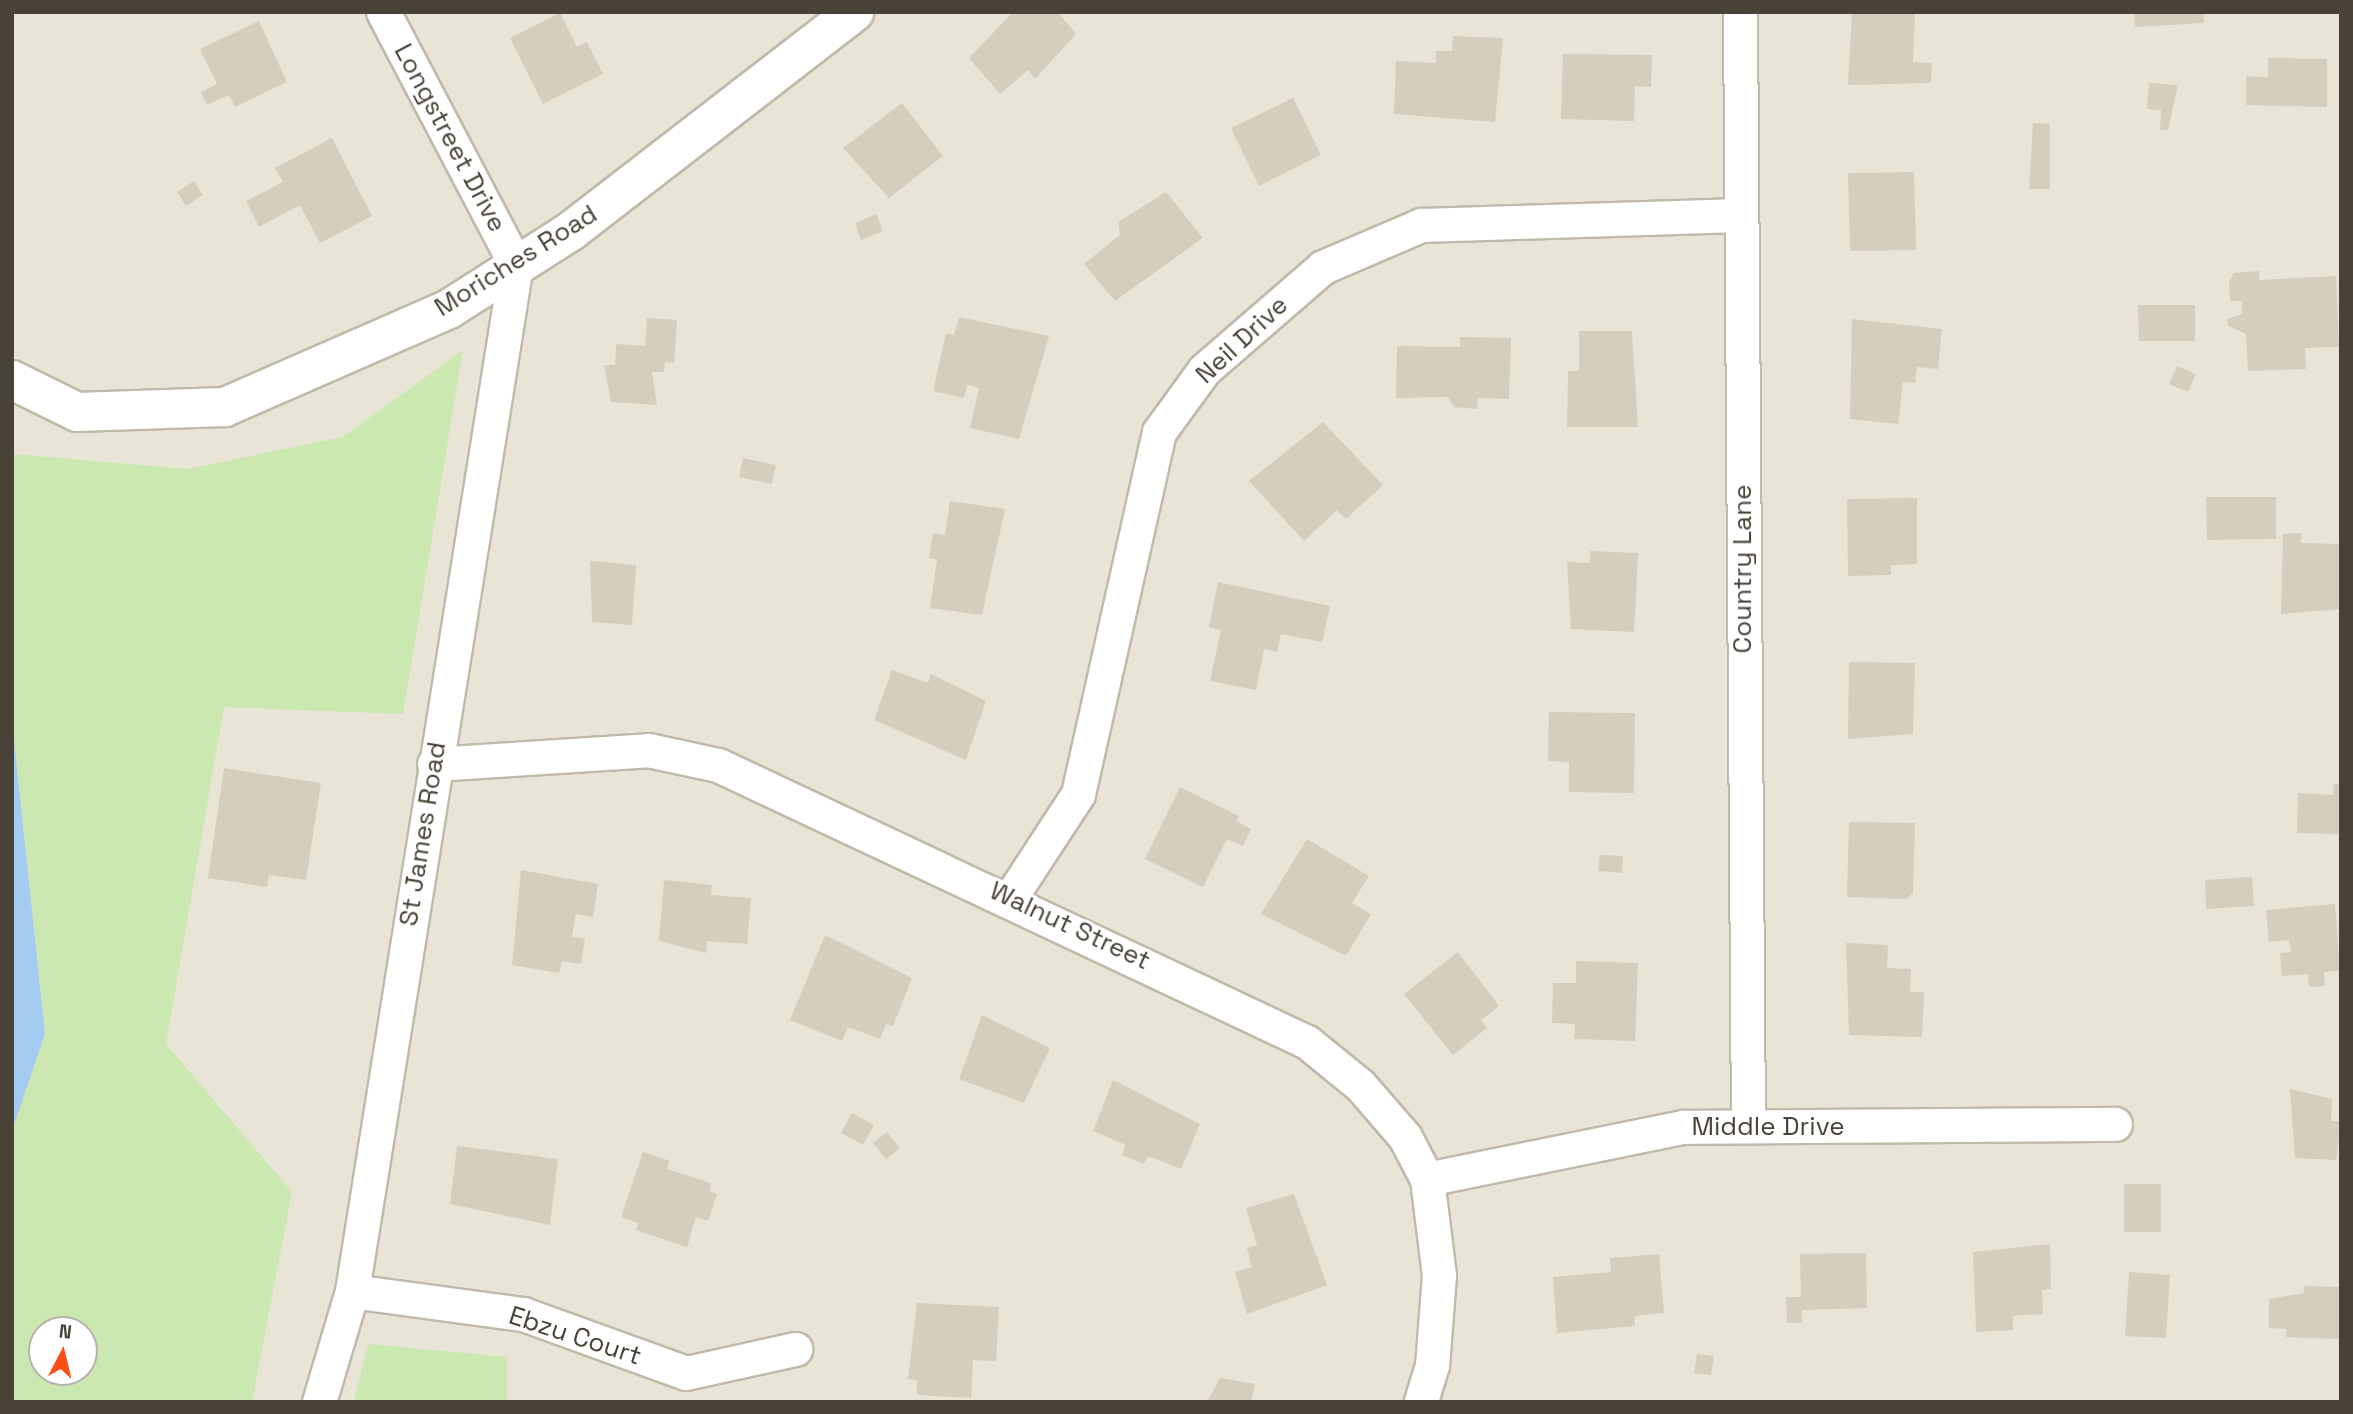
<!DOCTYPE html>
<style>
body{margin:0}
#map{position:relative;width:2353px;height:1414px;overflow:hidden;background:#f4f1e8;font-family:"Space Grotesk",sans-serif}
div>[style]{position:absolute}
.residential>*{inset:0;background:#e8e4d6}
.green>*{inset:0;background:#cbe8b1}
.water>*{inset:0;background:#a4cbf1}
.building>*{inset:0;background:#d6cebd}
.roads{filter:drop-shadow(2px 0 #c0baaa) drop-shadow(-2px 0 #c0baaa) drop-shadow(0 2px #c0baaa) drop-shadow(0 -2px #c0baaa)}
.minor>*{height:33px;margin:-16.5px;padding:0 16.5px;transform-origin:16.5px;border-radius:16.5px;background:#fff}
.tertiary>*{height:38px;margin:-19px;padding:0 19px;transform-origin:19px;border-radius:19px;background:#fff}
span{translate:-50% -50%;white-space:nowrap;text-align:center;line-height:1.15;-webkit-text-stroke:6px #fff;paint-order:stroke}
.street-label{font-size:26px;color:#484237}
.frame{position:absolute;inset:0;border:14px solid #484237;pointer-events:none}
.north{position:absolute;left:28px;top:1316px;width:70px;height:70px;box-sizing:border-box;background:#fff;border:2px solid #b6b3af;border-radius:50%;rotate:7deg;font-size:19px;font-weight:700;line-height:28px;text-align:center;color:#484237}
.north::after{content:'';display:block;margin:auto;width:24px;height:32px;background:#fb4d18;clip-path:polygon(50% 0,100% 100%,50% 72%,0 100%)}
</style>
<div id="map">
<div class="residential">
<i style="clip-path:polygon(evenodd,12px 12px,2341px 12px,2341px 1402px,12px 1402px,12px 12px,42px 1330px,84px 1330px,84px 1372px,42px 1372px,42px 1330px)"></i>
</div>
<div class="green">
<i style="clip-path:polygon(evenodd,463px 350px,403px 714px,224px 707px,166px 1044px,292px 1192px,252px 1402px,12px 1402px,12px 1131px,45px 1034px,12px 721px,12px 454px,188px 469px,343px 437px,463px 350px,42px 1330px,84px 1330px,84px 1372px,42px 1372px,42px 1330px)"></i>
<i style="clip-path:polygon(368px 1344px,507px 1357px,507px 1402px,354px 1402px)"></i>
</div>
<div class="water">
<i style="clip-path:polygon(12px 721px,45px 1034px,12px 1131px)"></i>
</div>
<div class="building">
<i style="clip-path:polygon(1013px 12px,1058px 12px,1076px 34px,1035px 79px,1028px 70px,1000px 94px,969px 58px)"></i>
<i style="clip-path:polygon(1852px 12px,1915px 12px,1913px 62px,1932px 63px,1931px 83px,1848px 85px)"></i>
<i style="clip-path:polygon(2134px 12px,2203px 12px,2204px 23px,2135px 27px)"></i>
<i style="clip-path:polygon(560px 13px,577px 47px,587px 42px,603px 74px,543px 104px,510px 38px)"></i>
<i style="clip-path:polygon(259px 21px,287px 82px,235px 107px,229px 95px,207px 105px,201px 92px,217px 84px,200px 49px)"></i>
<i style="clip-path:polygon(1453px 36px,1503px 38px,1495px 122px,1394px 114px,1396px 61px,1436px 63px,1436px 51px,1452px 51px)"></i>
<i style="clip-path:polygon(1563px 54px,1652px 55px,1651px 87px,1635px 86px,1634px 121px,1561px 119px)"></i>
<i style="clip-path:polygon(2268px 58px,2327px 59px,2327px 107px,2246px 105px,2246px 76px,2268px 77px)"></i>
<i style="clip-path:polygon(2149px 83px,2178px 85px,2168px 130px,2160px 130px,2161px 110px,2147px 109px)"></i>
<i style="clip-path:polygon(1293px 98px,1321px 155px,1259px 186px,1231px 128px)"></i>
<i style="clip-path:polygon(902px 103px,943px 156px,889px 198px,843px 148px)"></i>
<i style="clip-path:polygon(2033px 123px,2050px 124px,2050px 189px,2029px 189px)"></i>
<i style="clip-path:polygon(332px 138px,372px 216px,320px 243px,300px 205px,259px 227px,246px 201px,283px 182px,275px 168px)"></i>
<i style="clip-path:polygon(1914px 172px,1916px 250px,1850px 251px,1848px 173px)"></i>
<i style="clip-path:polygon(194px 181px,203px 195px,186px 206px,177px 192px)"></i>
<i style="clip-path:polygon(1166px 192px,1203px 238px,1115px 301px,1084px 264px,1120px 235px,1118px 222px)"></i>
<i style="clip-path:polygon(876px 214px,883px 231px,861px 240px,855px 223px)"></i>
<i style="clip-path:polygon(2259px 271px,2259px 280px,2336px 276px,2339px 347px,2305px 348px,2306px 369px,2248px 371px,2246px 334px,2228px 326px,2227px 319px,2242px 314px,2242px 301px,2230px 301px,2229px 281px,2234px 273px)"></i>
<i style="clip-path:polygon(2138px 305px,2195px 305px,2195px 341px,2139px 341px)"></i>
<i style="clip-path:polygon(959px 317px,1049px 336px,1019px 439px,970px 428px,979px 388px,967px 385px,964px 398px,933px 391px,946px 333px,954px 335px)"></i>
<i style="clip-path:polygon(647px 318px,677px 320px,674px 363px,665px 362px,664px 372px,652px 372px,657px 405px,611px 402px,604px 365px,615px 365px,616px 344px,645px 346px)"></i>
<i style="clip-path:polygon(1852px 319px,1942px 329px,1938px 369px,1917px 367px,1915px 383px,1903px 382px,1898px 424px,1850px 419px)"></i>
<i style="clip-path:polygon(1579px 331px,1632px 331px,1638px 427px,1567px 427px,1568px 371px,1579px 371px)"></i>
<i style="clip-path:polygon(1460px 337px,1511px 338px,1509px 399px,1478px 398px,1477px 409px,1454px 407px,1448px 397px,1396px 398px,1397px 346px,1460px 347px)"></i>
<i style="clip-path:polygon(2177px 366px,2196px 374px,2188px 392px,2169px 384px)"></i>
<i style="clip-path:polygon(1323px 422px,1383px 485px,1346px 519px,1337px 510px,1304px 541px,1249px 481px)"></i>
<i style="clip-path:polygon(743px 458px,776px 465px,772px 484px,739px 477px)"></i>
<i style="clip-path:polygon(2206px 497px,2276px 497px,2276px 539px,2207px 540px)"></i>
<i style="clip-path:polygon(1917px 498px,1917px 564px,1891px 565px,1891px 575px,1848px 576px,1847px 499px)"></i>
<i style="clip-path:polygon(950px 501px,1005px 509px,982px 615px,930px 608px,937px 560px,929px 558px,933px 533px,945px 535px)"></i>
<i style="clip-path:polygon(2302px 533px,2301px 543px,2341px 544px,2341px 609px,2281px 614px,2283px 534px)"></i>
<i style="clip-path:polygon(1590px 551px,1638px 553px,1634px 632px,1571px 629px,1567px 562px,1590px 563px)"></i>
<i style="clip-path:polygon(590px 561px,636px 565px,632px 625px,592px 622px)"></i>
<i style="clip-path:polygon(1218px 582px,1330px 606px,1322px 642px,1281px 634px,1277px 652px,1264px 649px,1256px 690px,1210px 681px,1221px 630px,1209px 627px)"></i>
<i style="clip-path:polygon(1849px 662px,1915px 663px,1913px 734px,1848px 739px)"></i>
<i style="clip-path:polygon(892px 670px,928px 683px,931px 674px,986px 701px,966px 760px,874px 720px)"></i>
<i style="clip-path:polygon(1549px 712px,1635px 713px,1634px 793px,1569px 792px,1569px 762px,1548px 761px)"></i>
<i style="clip-path:polygon(224px 768px,321px 783px,306px 880px,269px 875px,267px 887px,208px 878px)"></i>
<i style="clip-path:polygon(2334px 784px,2341px 785px,2341px 834px,2297px 833px,2298px 793px,2333px 795px)"></i>
<i style="clip-path:polygon(1180px 787px,1239px 816px,1236px 821px,1251px 829px,1243px 846px,1227px 839px,1203px 887px,1145px 859px)"></i>
<i style="clip-path:polygon(1849px 822px,1915px 823px,1913px 893px,1907px 899px,1847px 897px)"></i>
<i style="clip-path:polygon(1307px 839px,1369px 876px,1352px 903px,1371px 914px,1346px 956px,1261px 914px)"></i>
<i style="clip-path:polygon(1600px 855px,1623px 856px,1622px 873px,1598px 871px)"></i>
<i style="clip-path:polygon(521px 870px,598px 884px,593px 917px,576px 914px,572px 937px,585px 939px,581px 964px,562px 961px,559px 973px,512px 965px)"></i>
<i style="clip-path:polygon(2252px 877px,2254px 906px,2206px 909px,2205px 880px)"></i>
<i style="clip-path:polygon(664px 880px,712px 885px,711px 895px,751px 898px,747px 944px,707px 941px,706px 953px,659px 941px)"></i>
<i style="clip-path:polygon(2335px 904px,2340px 971px,2324px 972px,2325px 986px,2309px 987px,2308px 974px,2282px 976px,2280px 953px,2291px 952px,2289px 940px,2269px 942px,2266px 910px)"></i>
<i style="clip-path:polygon(825px 935px,912px 978px,893px 1026px,886px 1024px,880px 1039px,848px 1027px,842px 1041px,790px 1020px)"></i>
<i style="clip-path:polygon(1846px 943px,1888px 945px,1887px 968px,1911px 969px,1910px 992px,1924px 992px,1922px 1037px,1849px 1035px)"></i>
<i style="clip-path:polygon(1458px 952px,1499px 1006px,1481px 1020px,1487px 1028px,1453px 1055px,1404px 994px)"></i>
<i style="clip-path:polygon(1576px 961px,1638px 963px,1635px 1041px,1574px 1039px,1575px 1024px,1552px 1023px,1553px 983px,1576px 983px)"></i>
<i style="clip-path:polygon(982px 1015px,1050px 1048px,1024px 1103px,959px 1079px)"></i>
<i style="clip-path:polygon(1113px 1080px,1200px 1124px,1181px 1169px,1148px 1156px,1144px 1164px,1122px 1155px,1126px 1145px,1093px 1131px)"></i>
<i style="clip-path:polygon(2290px 1089px,2332px 1099px,2331px 1121px,2341px 1121px,2336px 1160px,2295px 1158px)"></i>
<i style="clip-path:polygon(852px 1113px,874px 1125px,863px 1145px,841px 1133px)"></i>
<i style="clip-path:polygon(887px 1132px,900px 1148px,886px 1159px,873px 1143px)"></i>
<i style="clip-path:polygon(457px 1146px,558px 1159px,550px 1225px,450px 1204px)"></i>
<i style="clip-path:polygon(643px 1152px,670px 1161px,667px 1169px,711px 1183px,709px 1191px,717px 1194px,708px 1221px,696px 1217px,687px 1247px,636px 1230px,638px 1223px,621px 1217px)"></i>
<i style="clip-path:polygon(2124px 1184px,2161px 1184px,2161px 1232px,2124px 1232px)"></i>
<i style="clip-path:polygon(1294px 1194px,1327px 1285px,1247px 1314px,1235px 1272px,1252px 1267px,1247px 1248px,1257px 1245px,1246px 1208px)"></i>
<i style="clip-path:polygon(2050px 1244px,2051px 1289px,2042px 1290px,2043px 1314px,2013px 1316px,2013px 1330px,1976px 1332px,1973px 1252px)"></i>
<i style="clip-path:polygon(1866px 1253px,1867px 1308px,1802px 1310px,1802px 1323px,1787px 1323px,1786px 1297px,1801px 1297px,1800px 1254px)"></i>
<i style="clip-path:polygon(1659px 1254px,1664px 1313px,1635px 1316px,1635px 1326px,1557px 1333px,1553px 1277px,1611px 1272px,1610px 1258px)"></i>
<i style="clip-path:polygon(2129px 1272px,2170px 1275px,2166px 1338px,2125px 1336px)"></i>
<i style="clip-path:polygon(2304px 1286px,2341px 1287px,2340px 1339px,2286px 1337px,2286px 1329px,2269px 1328px,2269px 1299px,2304px 1293px)"></i>
<i style="clip-path:polygon(917px 1303px,999px 1307px,996px 1361px,973px 1360px,971px 1398px,917px 1395px,917px 1380px,908px 1379px)"></i>
<i style="clip-path:polygon(1697px 1354px,1714px 1356px,1711px 1375px,1694px 1373px)"></i>
<i style="clip-path:polygon(1220px 1378px,1255px 1384px,1251px 1402px,1207px 1402px)"></i>
</div>
<div class="roads">
<div class="minor">
<i style="left:1740px;top:12px;width:1114px;rotate:89.59deg"></i>
<i style="left:434px;top:764px;width:214px;rotate:-3.7deg"></i>
<i style="left:648px;top:750px;width:72px;rotate:12.1deg"></i>
<i style="left:718px;top:765px;width:651px;rotate:25.19deg"></i>
<i style="left:1307px;top:1042px;width:68px;rotate:39.1deg"></i>
<i style="left:1360px;top:1085px;width:69px;rotate:49.1deg"></i>
<i style="left:1405px;top:1137px;width:47px;rotate:62.4deg"></i>
<i style="left:1427px;top:1179px;width:97px;rotate:82.9deg"></i>
<i style="left:1439px;top:1275px;width:90px;rotate:94.4deg"></i>
<i style="left:1432px;top:1365px;width:39px;rotate:107deg"></i>
<i style="left:1010px;top:898px;width:124px;rotate:-56.8deg"></i>
<i style="left:1078px;top:794px;width:371px;rotate:-77.4deg"></i>
<i style="left:1159px;top:432px;width:77px;rotate:-54deg"></i>
<i style="left:1204px;top:370px;width:157px;rotate:-40.9deg"></i>
<i style="left:1323px;top:267px;width:107px;rotate:-23.2deg"></i>
<i style="left:1421px;top:225px;width:319px;rotate:-1.8deg"></i>
<i style="left:1427px;top:1179px;width:261px;rotate:-11.5deg"></i>
<i style="left:1683px;top:1127px;width:432px;rotate:-0.4deg"></i>
<i style="left:352px;top:1291px;width:173px;rotate:7.7deg"></i>
<i style="left:523px;top:1314px;width:173px;rotate:19.9deg"></i>
<i style="left:686px;top:1373px;width:112px;rotate:-12.4deg"></i>
<i style="left:319px;top:1402px;width:116px;rotate:-73.4deg"></i>
<i style="left:352px;top:1291px;width:1039px;rotate:-80.92deg"></i>
<i style="left:516px;top:265px;width:286px;rotate:-117.7deg"></i>
</div>
<div class="tertiary">
<i style="left:12px;top:380px;width:72px;rotate:26.2deg"></i>
<i style="left:77px;top:412px;width:148px;rotate:-1.9deg"></i>
<i style="left:225px;top:407px;width:244px;rotate:-23.6deg"></i>
<i style="left:449px;top:309px;width:145px;rotate:-32.6deg"></i>
<i style="left:571px;top:231px;width:358px;rotate:-37.7deg"></i>
</div>
</div>
<div class="street-label">
<span style="left:450px;top:138px;rotate:62deg">Longstreet Drive</span>
<span style="left:516px;top:261px;rotate:-32deg">Moriches Road</span>
<span style="left:1242px;top:340px;rotate:-43deg">Neil Drive</span>
<span style="left:1743px;top:569px;rotate:-90deg">Country Lane</span>
<span style="left:423px;top:834px;rotate:-81deg">St James Road</span>
<span style="left:1070px;top:926px;rotate:25deg">Walnut Street</span>
<span style="left:1768px;top:1127px">Middle Drive</span>
<span style="left:575px;top:1336px;rotate:18deg">Ebzu Court</span>
</div>
<div class="frame"></div>
<div class="north">N</div>
</div>
